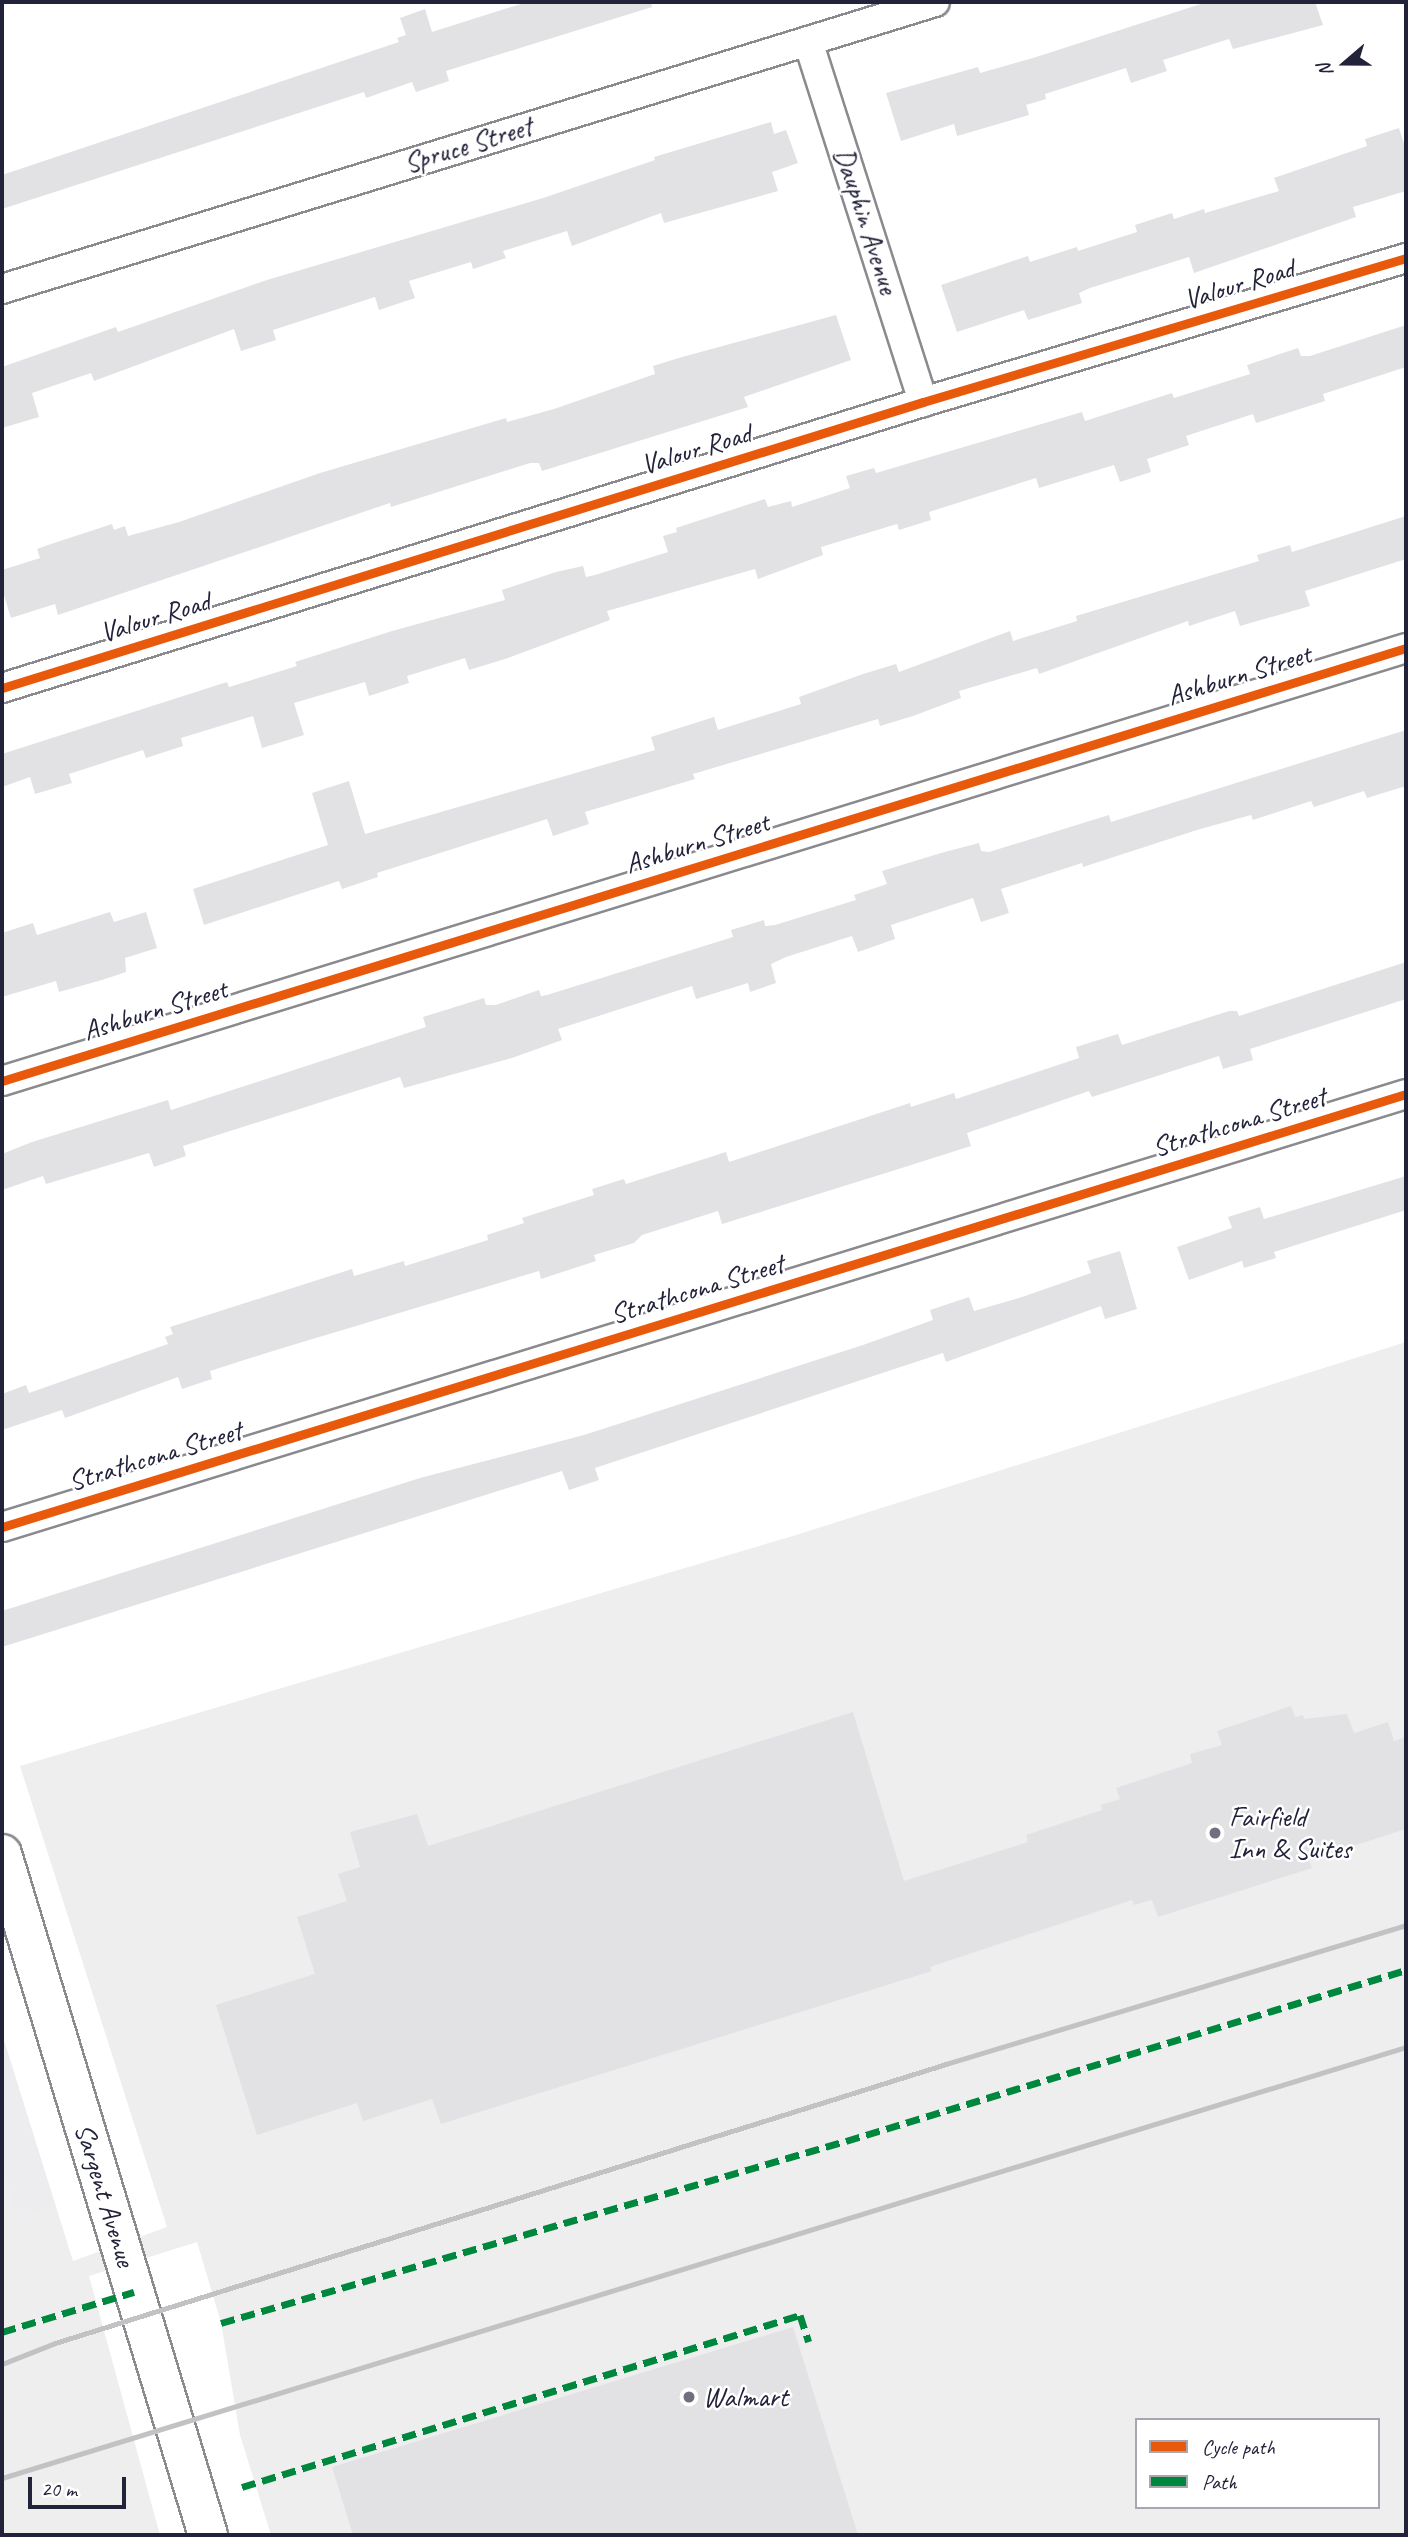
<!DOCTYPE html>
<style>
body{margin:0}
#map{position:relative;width:1408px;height:2537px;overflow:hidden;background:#fff;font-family:Caveat,sans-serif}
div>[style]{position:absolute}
.built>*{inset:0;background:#eeeeef}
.green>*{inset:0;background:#ededef}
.building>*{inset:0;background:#e2e2e4}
.roads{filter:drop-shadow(2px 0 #8a8a8f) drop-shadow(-2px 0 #8a8a8f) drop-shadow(0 2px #8a8a8f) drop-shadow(0 -2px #8a8a8f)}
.minor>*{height:28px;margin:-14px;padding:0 14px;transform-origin:14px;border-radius:14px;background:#fff}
.secondary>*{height:38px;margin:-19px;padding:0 19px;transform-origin:19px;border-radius:19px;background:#fff}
.rail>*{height:5px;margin:-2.5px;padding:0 2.5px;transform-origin:2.5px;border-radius:2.5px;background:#c2c2c4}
.quiet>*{height:7px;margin-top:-3.5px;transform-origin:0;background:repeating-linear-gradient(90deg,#00873e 0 14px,transparent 0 21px)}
.cycleway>*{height:9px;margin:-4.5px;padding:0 4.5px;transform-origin:4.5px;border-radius:4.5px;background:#e8590c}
.dots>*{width:19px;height:19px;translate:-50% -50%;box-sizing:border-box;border:4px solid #fff;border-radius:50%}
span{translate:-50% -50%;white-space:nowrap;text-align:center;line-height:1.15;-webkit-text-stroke:5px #fff;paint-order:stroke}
.street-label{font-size:28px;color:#22223b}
.poi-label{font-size:28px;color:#22223b}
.left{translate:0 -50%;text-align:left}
.frame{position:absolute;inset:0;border:4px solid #22223b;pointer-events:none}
.legend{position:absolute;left:1135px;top:2418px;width:245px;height:91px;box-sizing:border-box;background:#fff;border:2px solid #a7a7b1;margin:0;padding:9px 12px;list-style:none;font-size:21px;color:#22223b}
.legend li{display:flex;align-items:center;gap:14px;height:35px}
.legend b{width:35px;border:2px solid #a7a7b1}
.north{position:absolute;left:1310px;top:28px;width:70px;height:70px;-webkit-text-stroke:5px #fff;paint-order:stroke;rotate:250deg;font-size:19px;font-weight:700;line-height:28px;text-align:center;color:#22223b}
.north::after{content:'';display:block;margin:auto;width:24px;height:32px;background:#22223b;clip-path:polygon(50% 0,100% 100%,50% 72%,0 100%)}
.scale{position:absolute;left:28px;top:2477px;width:98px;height:32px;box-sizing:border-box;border:4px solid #22223b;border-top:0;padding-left:9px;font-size:21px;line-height:24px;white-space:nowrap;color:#22223b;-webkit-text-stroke:5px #fff;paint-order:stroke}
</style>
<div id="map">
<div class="built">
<i style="clip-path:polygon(evenodd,1406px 1342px,1406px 2535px,271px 2535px,240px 2435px,221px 2323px,197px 2242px,89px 2276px,160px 2535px,2px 2535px,2px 2034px,73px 2261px,167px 2227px,20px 1766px,796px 1535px,1406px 1342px,1137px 2420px,1378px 2420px,1378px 2507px,1137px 2507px,1137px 2420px)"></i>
</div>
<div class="green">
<i style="clip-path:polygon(2px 2034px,55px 2205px,19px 2218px,2px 2164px)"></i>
</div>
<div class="building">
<i style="clip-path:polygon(527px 2px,651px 2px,652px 7px,446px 71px,449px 81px,416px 92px,412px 82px,366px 98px,364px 92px,2px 209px,2px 175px,399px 42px,397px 38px,406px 35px,400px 18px,425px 9px,432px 32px)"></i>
<i style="clip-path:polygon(1207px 2px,1315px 2px,1323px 25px,1233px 49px,1229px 39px,1163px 60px,1167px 71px,1131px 83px,1126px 68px,1045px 94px,1046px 99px,1026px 105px,1029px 115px,957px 136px,954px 124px,901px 141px,886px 93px,978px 67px,980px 73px,1033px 58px)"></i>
<i style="clip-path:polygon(771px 122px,774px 134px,786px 130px,798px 163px,772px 172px,778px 191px,664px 223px,661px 213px,572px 246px,567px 231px,503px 251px,506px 258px,473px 269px,471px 262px,409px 281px,415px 298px,379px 310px,375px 297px,273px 330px,276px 340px,241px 351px,234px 329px,94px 381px,91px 373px,32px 393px,39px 417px,2px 428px,2px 367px,116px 327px,118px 332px,267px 280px,543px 198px,655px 160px,654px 157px)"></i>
<i style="clip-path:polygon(1399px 128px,1406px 150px,1406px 191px,1353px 207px,1356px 217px,1194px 273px,1189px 257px,1090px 288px,1079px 293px,1082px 303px,1028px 320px,1024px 310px,957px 332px,941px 285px,1028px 256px,1030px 262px,1077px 247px,1078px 251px,1137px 232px,1135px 225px,1172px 213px,1174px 219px,1204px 209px,1205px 213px,1279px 191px,1274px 178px,1367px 146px,1365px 139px)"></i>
<i style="clip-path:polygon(836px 315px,851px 360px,744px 397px,748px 407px,542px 471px,539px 463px,530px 463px,391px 507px,390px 503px,58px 615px,55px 604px,11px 618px,2px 589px,2px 570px,40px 558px,37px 549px,48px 545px,112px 524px,114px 530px,125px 526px,128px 536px,179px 522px,320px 473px,506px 418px,507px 422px,554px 409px,655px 374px,653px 366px,682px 357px)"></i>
<i style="clip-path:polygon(1406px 325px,1406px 367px,1323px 394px,1325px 401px,1256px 423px,1253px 414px,1186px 436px,1189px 445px,1147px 459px,1151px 472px,1120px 482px,1114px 465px,1039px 488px,1036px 478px,929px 512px,931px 520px,899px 530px,897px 524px,821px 547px,823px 555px,758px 579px,755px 569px,607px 611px,610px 620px,505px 659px,469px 670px,465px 658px,407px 676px,409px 683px,369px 696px,365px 682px,294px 703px,304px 735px,262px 748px,253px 716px,181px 738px,183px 746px,146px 758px,143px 750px,69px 774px,72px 783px,35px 794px,30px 777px,2px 787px,2px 754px,227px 682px,229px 687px,297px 666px,295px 662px,392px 631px,505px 600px,502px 590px,556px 572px,583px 566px,586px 577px,595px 575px,668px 552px,663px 536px,677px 532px,676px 528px,765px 499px,768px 507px,791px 501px,792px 507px,850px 488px,846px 476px,874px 468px,876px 473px,1082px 412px,1085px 421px,1172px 393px,1174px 398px,1250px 374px,1247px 365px,1298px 348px,1301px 356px,1310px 356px)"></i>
<i style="clip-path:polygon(1406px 516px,1406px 559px,1305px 591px,1310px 606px,1240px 626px,1235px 611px,1189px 626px,1188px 621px,1039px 674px,1037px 668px,959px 691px,961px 698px,913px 716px,880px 726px,878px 719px,693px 774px,695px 779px,585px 812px,589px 824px,553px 836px,547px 819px,377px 873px,378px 877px,342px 889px,339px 881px,204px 925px,193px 889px,328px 845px,312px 793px,349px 781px,365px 834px,655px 750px,651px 737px,714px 717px,718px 730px,801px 704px,799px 697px,863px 674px,896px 664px,899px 672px,1010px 631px,1013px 641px,1077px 621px,1076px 616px,1259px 561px,1257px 555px,1290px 545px,1292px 552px)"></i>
<i style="clip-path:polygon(1406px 730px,1406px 786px,1367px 798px,1364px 791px,1314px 807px,1311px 801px,1253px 820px,1251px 815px,1197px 830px,1083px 867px,1082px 863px,1001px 889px,1009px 913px,981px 922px,973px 898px,891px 925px,895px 939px,858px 952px,852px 936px,786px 957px,771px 964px,776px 983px,750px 992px,748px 983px,696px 999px,692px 986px,558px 1029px,562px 1040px,512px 1058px,404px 1088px,400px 1077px,183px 1146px,186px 1156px,154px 1167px,149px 1153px,46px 1184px,43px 1176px,2px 1190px,2px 1154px,32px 1142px,168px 1100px,171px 1110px,426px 1027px,423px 1017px,484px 998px,486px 1005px,496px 1005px,539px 990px,541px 996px,547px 995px,733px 937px,731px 930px,764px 920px,765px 926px,775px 925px,856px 900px,854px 895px,887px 884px,882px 871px,941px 853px,979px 843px,981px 851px,989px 852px,1109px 815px,1111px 822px)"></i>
<i style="clip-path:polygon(110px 912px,114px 922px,146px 912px,157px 948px,125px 958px,126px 972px,102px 980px,59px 992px,56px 981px,2px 997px,2px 933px,33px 923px,37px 935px)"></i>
<i style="clip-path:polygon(1406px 962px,1406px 999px,1250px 1049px,1253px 1060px,1223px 1069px,1219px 1056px,1092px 1097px,1089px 1091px,967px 1133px,971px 1146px,889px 1172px,722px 1224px,718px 1211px,642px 1235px,634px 1243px,594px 1255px,596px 1261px,541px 1279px,539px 1271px,276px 1350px,210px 1371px,212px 1379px,182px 1389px,178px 1377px,65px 1418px,62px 1410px,2px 1430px,2px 1394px,26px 1385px,29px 1393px,168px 1344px,165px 1337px,173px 1334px,170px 1327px,352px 1269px,354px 1276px,404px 1261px,405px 1266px,488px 1240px,487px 1235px,524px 1223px,522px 1218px,594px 1195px,592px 1189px,624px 1179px,626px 1184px,726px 1152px,729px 1162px,910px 1103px,911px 1107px,954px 1093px,956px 1099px,1079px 1058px,1076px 1047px,1118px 1034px,1122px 1045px,1229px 1011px,1237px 1011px,1239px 1016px)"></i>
<i style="clip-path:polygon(1406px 1176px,1406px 1210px,1274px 1252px,1276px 1258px,1244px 1268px,1242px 1261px,1189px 1280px,1177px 1247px,1232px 1228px,1228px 1217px,1260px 1207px,1264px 1219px)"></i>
<i style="clip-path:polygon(1120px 1251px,1137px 1309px,1105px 1319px,1101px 1306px,946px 1362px,943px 1353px,595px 1468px,599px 1480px,569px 1490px,562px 1471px,2px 1647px,2px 1611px,420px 1478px,584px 1435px,863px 1345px,933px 1320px,930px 1310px,969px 1297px,974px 1311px,1022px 1297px,1091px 1273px,1087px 1261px)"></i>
<i style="clip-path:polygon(1291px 1706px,1295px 1717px,1303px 1715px,1304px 1719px,1347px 1714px,1354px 1733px,1388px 1722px,1394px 1741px,1406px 1737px,1406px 1829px,1309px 1860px,1312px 1868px,1158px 1917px,1152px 1900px,1134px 1905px,1132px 1900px,930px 1967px,932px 1971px,441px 2124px,432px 2099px,363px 2121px,357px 2103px,257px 2135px,216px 2005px,315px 1974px,297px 1917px,347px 1901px,338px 1874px,360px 1867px,350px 1832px,417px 1814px,428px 1846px,853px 1712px,904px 1881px,1028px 1842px,1026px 1835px,1102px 1810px,1101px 1805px,1120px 1799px,1116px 1788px,1192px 1763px,1190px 1754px,1222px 1745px,1217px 1731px)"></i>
<i style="clip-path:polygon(793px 2327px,858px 2535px,353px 2535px,332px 2467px)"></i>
</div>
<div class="roads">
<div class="minor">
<i style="left:808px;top:41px;width:379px;rotate:72.3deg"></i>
<i style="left:2px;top:289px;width:976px;rotate:-17.1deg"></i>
<i style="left:2px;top:688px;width:964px;rotate:-17.25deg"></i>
<i style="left:923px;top:402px;width:504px;rotate:-16.6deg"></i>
<i style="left:2px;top:1081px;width:1469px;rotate:-17.14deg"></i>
<i style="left:2px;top:1527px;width:1469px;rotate:-17.14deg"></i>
</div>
<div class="secondary">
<i style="left:2px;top:1854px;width:711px;rotate:73.17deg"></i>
</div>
</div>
<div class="rail">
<i style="left:2px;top:2364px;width:57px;rotate:-21.6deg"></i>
<i style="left:55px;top:2343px;width:934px;rotate:-17.39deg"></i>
<i style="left:946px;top:2064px;width:481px;rotate:-16.8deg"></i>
<i style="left:2px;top:2478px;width:1469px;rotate:-17.07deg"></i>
</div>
<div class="quiet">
<i style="left:221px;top:2323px;width:651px;rotate:-16.24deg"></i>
<i style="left:846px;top:2141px;width:586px;rotate:-16.98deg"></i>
<i style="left:2px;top:2332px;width:138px;rotate:-16.9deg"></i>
<i style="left:242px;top:2487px;width:584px;rotate:-17.13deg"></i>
<i style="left:800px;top:2315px;width:28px;rotate:72deg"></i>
</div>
<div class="cycleway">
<i style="left:2px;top:688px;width:964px;rotate:-17.25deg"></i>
<i style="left:923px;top:402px;width:504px;rotate:-16.6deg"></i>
<i style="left:2px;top:1081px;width:1469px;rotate:-17.14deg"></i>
<i style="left:2px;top:1527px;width:1469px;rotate:-17.14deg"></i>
</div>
<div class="dots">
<i style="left:1215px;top:1833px;background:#6f6f80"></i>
<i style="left:689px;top:2397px;background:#6f6f80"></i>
</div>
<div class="street-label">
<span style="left:468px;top:145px;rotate:-17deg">Spruce Street</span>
<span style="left:866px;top:221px;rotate:72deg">Dauphin Avenue</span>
<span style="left:1239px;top:284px;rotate:-17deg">Valour Road</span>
<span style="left:696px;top:449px;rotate:-17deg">Valour Road</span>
<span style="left:155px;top:617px;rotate:-17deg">Valour Road</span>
<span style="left:1239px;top:675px;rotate:-17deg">Ashburn Street</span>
<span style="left:697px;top:843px;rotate:-17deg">Ashburn Street</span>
<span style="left:155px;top:1010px;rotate:-17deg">Ashburn Street</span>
<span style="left:1239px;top:1122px;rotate:-17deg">Strathcona Street</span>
<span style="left:697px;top:1289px;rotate:-17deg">Strathcona Street</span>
<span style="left:155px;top:1456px;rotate:-17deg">Strathcona Street</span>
<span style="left:105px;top:2195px;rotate:73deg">Sargent Avenue</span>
</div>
<div class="poi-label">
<span class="left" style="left:1229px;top:1833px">Fairfield<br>Inn &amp; Suites</span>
<span class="left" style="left:703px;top:2397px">Walmart</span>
</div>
<div class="frame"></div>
<ul class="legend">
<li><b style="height:9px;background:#e8590c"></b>Cycle path</li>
<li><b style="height:9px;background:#00873e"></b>Path</li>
</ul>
<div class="north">N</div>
<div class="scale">20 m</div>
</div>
